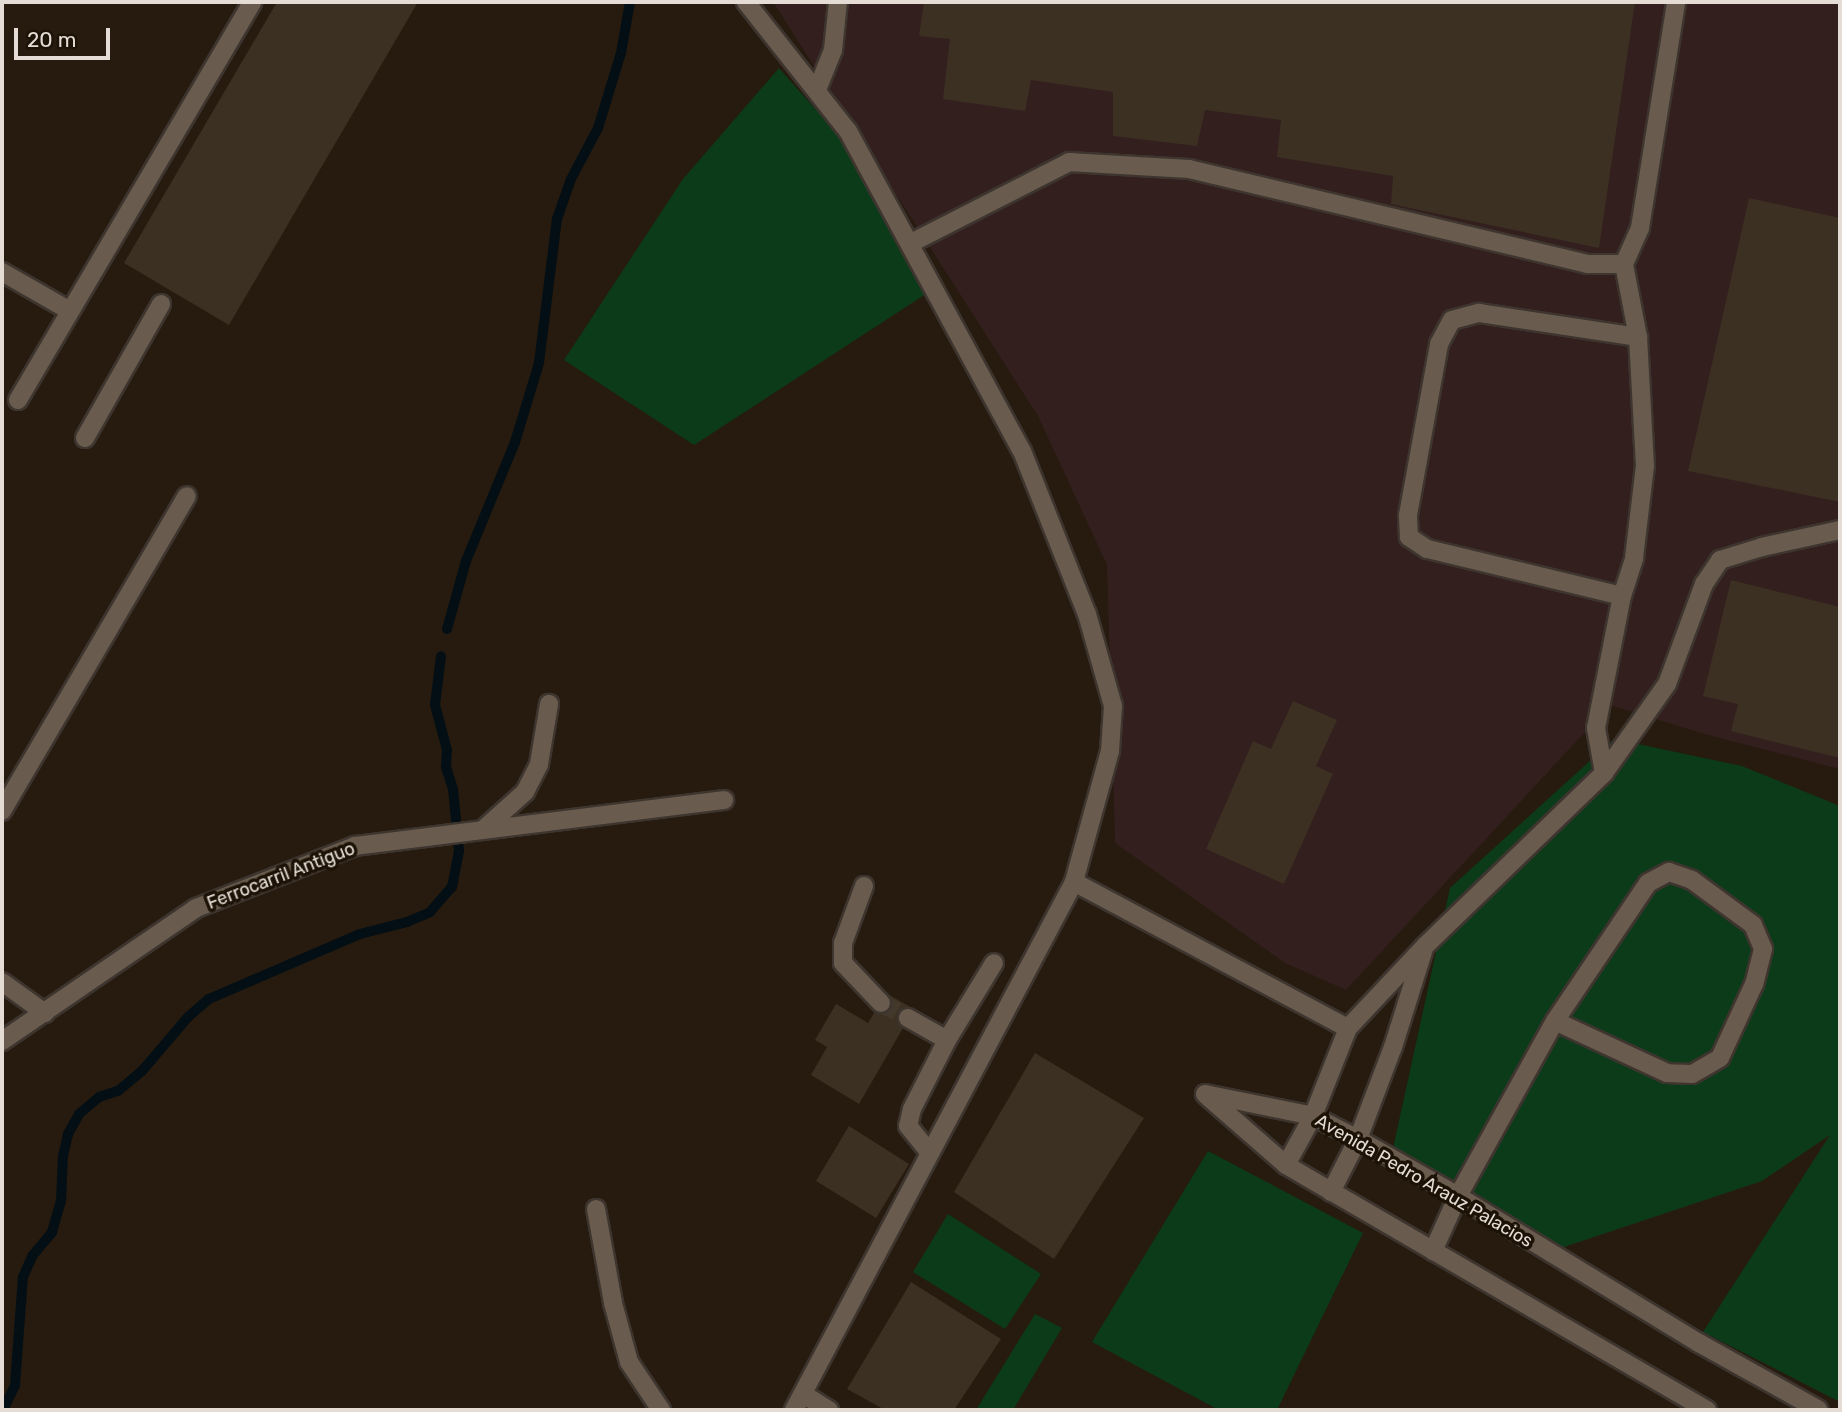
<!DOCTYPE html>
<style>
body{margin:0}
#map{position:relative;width:1842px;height:1412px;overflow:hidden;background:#261b0e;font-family:Rubik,sans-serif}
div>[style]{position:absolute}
.medical>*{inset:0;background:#321f1e}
.green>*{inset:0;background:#0c3b1a}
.stream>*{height:10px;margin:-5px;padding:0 5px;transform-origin:5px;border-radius:5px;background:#040f15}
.building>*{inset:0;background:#3c3023}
.minor-tunnel>*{height:18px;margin-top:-9px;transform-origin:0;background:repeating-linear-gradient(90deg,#43382c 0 18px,transparent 0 27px)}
.roads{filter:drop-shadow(2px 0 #3e352f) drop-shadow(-2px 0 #3e352f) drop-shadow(0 2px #3e352f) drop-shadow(0 -2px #3e352f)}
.minor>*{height:18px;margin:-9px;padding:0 9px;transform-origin:9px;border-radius:9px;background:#695c4e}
span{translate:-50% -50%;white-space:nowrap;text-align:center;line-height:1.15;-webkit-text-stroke:7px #1d1206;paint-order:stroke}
.street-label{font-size:18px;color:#e5ddd5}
.frame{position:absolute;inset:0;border:4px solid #e5ddd5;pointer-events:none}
.scale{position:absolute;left:14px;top:28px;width:96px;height:32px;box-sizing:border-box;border:4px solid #e5ddd5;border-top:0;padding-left:9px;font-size:21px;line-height:24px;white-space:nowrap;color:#e5ddd5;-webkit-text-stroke:5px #1d1206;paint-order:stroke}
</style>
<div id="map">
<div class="medical">
<i style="clip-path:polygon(773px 2px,1840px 2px,1840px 769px,1708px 735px,1610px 705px,1346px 990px,1285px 963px,1115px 843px,1107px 565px,1038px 416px)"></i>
</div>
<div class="green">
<i style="clip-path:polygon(779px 68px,854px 153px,932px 290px,694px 445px,564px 360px,683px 179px)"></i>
<i style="clip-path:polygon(1614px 739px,1742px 766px,1840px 806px,1840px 1402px,1703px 1332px,1830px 1135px,1762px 1181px,1558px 1249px,1392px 1153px,1450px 888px)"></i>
<i style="clip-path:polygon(1208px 1151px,1363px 1233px,1277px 1410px,1219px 1410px,1092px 1342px)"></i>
<i style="clip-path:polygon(948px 1214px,1041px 1274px,1005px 1329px,913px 1272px)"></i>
<i style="clip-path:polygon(1035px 1314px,1062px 1328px,1013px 1410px,976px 1410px)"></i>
</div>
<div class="stream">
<i style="left:447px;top:629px;width:71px;rotate:-74.4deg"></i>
<i style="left:466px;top:561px;width:129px;rotate:-67.6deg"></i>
<i style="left:515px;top:442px;width:83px;rotate:-73.1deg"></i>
<i style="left:539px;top:363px;width:145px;rotate:-82.9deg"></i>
<i style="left:557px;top:219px;width:42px;rotate:-70.7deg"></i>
<i style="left:571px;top:179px;width:58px;rotate:-62.1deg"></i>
<i style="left:598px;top:128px;width:78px;rotate:-73deg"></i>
<i style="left:621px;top:53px;width:52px;rotate:-80deg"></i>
<i style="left:3px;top:1410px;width:28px;rotate:-64deg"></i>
<i style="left:15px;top:1385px;width:108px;rotate:-85.8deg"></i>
<i style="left:23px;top:1277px;width:24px;rotate:-66deg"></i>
<i style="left:33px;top:1255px;width:30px;rotate:-50deg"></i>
<i style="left:52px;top:1232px;width:32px;rotate:-74deg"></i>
<i style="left:61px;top:1201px;width:45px;rotate:-87.5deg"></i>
<i style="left:63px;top:1156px;width:23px;rotate:-77deg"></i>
<i style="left:68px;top:1134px;width:23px;rotate:-61deg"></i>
<i style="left:79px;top:1114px;width:26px;rotate:-40deg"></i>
<i style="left:99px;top:1097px;width:20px;rotate:-18deg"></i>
<i style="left:118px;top:1091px;width:31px;rotate:-40deg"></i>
<i style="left:142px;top:1071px;width:71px;rotate:-49.6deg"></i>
<i style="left:188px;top:1017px;width:28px;rotate:-41deg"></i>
<i style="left:209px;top:999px;width:164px;rotate:-23.3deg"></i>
<i style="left:360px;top:934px;width:49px;rotate:-14.3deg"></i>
<i style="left:407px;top:922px;width:25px;rotate:-23deg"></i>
<i style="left:430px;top:912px;width:33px;rotate:-49deg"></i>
<i style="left:452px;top:887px;width:37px;rotate:-79deg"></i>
<i style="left:459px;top:851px;width:62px;rotate:-95.5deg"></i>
<i style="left:453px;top:789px;width:23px;rotate:-108deg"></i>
<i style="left:446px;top:767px;width:17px;rotate:-87deg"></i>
<i style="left:447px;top:750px;width:47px;rotate:-104.9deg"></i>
<i style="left:435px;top:705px;width:49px;rotate:-83deg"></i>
</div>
<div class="building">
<i style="clip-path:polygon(277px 2px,418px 2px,229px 325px,124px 263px)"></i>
<i style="clip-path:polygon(924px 2px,1635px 2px,1599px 248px,1391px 204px,1393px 176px,1277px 157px,1281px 120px,1205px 110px,1197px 146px,1113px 136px,1113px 92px,1031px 80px,1025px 111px,943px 99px,950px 39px,919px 36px)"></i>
<i style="clip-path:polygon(1749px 198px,1840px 218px,1840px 502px,1688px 471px)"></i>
<i style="clip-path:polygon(1731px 580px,1840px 607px,1840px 758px,1731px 731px,1738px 704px,1703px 696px)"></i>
<i style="clip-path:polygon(1293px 701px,1337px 720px,1316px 766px,1333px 774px,1284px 884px,1206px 849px,1253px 741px,1271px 749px)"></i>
<i style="clip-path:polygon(886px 993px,914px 1009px,859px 1104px,811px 1075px,827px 1047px,815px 1040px,836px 1004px,868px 1023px)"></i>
<i style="clip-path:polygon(1035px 1053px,1144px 1118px,1054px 1259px,954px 1192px)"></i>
<i style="clip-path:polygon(849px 1126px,909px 1164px,876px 1218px,816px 1181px)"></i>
<i style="clip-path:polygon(911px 1282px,1001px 1339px,954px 1410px,885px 1410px,847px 1389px)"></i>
</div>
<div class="minor-tunnel">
<i style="left:881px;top:1003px;width:31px;rotate:29deg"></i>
</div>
<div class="roads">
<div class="minor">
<i style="left:746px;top:2px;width:164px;rotate:51.7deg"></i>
<i style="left:848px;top:131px;width:364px;rotate:61.5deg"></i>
<i style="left:1022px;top:451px;width:175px;rotate:68.3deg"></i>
<i style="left:1087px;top:614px;width:96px;rotate:74.2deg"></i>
<i style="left:1113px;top:706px;width:45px;rotate:93.8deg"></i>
<i style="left:1110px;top:751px;width:136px;rotate:105.4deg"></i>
<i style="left:1074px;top:882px;width:598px;rotate:117.94deg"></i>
<i style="left:817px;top:90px;width:43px;rotate:-68.2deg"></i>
<i style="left:833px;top:50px;width:48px;rotate:-84.1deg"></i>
<i style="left:911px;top:243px;width:178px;rotate:-27.1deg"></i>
<i style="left:1069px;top:162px;width:120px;rotate:3.3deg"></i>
<i style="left:1189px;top:169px;width:409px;rotate:13.4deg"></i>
<i style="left:1587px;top:264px;width:37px"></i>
<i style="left:1624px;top:264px;width:39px;rotate:-66deg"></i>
<i style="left:1640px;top:228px;width:229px;rotate:-80.9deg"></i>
<i style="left:2px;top:272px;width:78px;rotate:29.8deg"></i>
<i style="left:18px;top:400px;width:462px;rotate:-59.5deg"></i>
<i style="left:85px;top:438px;width:154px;rotate:-60.4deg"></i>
<i style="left:1622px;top:596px;width:201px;rotate:-166.4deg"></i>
<i style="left:1427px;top:549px;width:22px;rotate:-146deg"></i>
<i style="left:1409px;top:537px;width:22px;rotate:-93deg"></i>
<i style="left:1408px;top:515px;width:174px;rotate:-79.7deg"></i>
<i style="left:1439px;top:344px;width:27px;rotate:-62deg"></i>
<i style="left:1452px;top:320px;width:28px;rotate:-15deg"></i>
<i style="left:1479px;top:313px;width:161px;rotate:8.6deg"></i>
<i style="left:1604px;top:773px;width:46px;rotate:-100.1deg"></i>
<i style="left:1596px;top:728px;width:135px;rotate:-78.9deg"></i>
<i style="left:1622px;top:596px;width:40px;rotate:-72deg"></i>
<i style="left:1634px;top:558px;width:93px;rotate:-83.2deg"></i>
<i style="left:1645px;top:466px;width:129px;rotate:-93.1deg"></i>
<i style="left:1638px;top:337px;width:74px;rotate:-100.9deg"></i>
<i style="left:2px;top:811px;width:365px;rotate:-59.6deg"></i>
<i style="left:485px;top:828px;width:54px;rotate:-42deg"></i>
<i style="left:525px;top:792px;width:31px;rotate:-63deg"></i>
<i style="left:539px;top:764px;width:61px;rotate:-80.5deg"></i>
<i style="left:1074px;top:882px;width:310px;rotate:28.1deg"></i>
<i style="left:864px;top:886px;width:61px;rotate:110.2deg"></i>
<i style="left:843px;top:943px;width:20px;rotate:90deg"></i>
<i style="left:843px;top:963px;width:55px;rotate:46.5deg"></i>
<i style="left:2px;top:982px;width:53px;rotate:35.8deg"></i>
<i style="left:908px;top:1018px;width:45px;rotate:29.4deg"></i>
<i style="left:2px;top:1041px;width:235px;rotate:-34.4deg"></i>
<i style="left:196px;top:908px;width:171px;rotate:-21.3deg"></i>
<i style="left:355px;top:846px;width:372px;rotate:-7.1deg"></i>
<i style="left:1205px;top:1094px;width:110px;rotate:11.5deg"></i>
<i style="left:1313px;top:1116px;width:51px;rotate:27.1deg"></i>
<i style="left:1358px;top:1139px;width:115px;rotate:29.7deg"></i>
<i style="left:1458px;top:1196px;width:282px;rotate:31.4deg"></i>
<i style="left:1699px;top:1343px;width:137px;rotate:29.2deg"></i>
<i style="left:1207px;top:1096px;width:105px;rotate:41.1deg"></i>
<i style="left:1286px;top:1165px;width:487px;rotate:30.2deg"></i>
<i style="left:930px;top:1153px;width:35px;rotate:-129deg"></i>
<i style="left:908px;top:1126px;width:17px;rotate:-77deg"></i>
<i style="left:912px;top:1109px;width:77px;rotate:-63.1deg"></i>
<i style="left:947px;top:1040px;width:90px;rotate:-58.6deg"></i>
<i style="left:1286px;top:1165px;width:56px;rotate:-61.1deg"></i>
<i style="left:1313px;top:1116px;width:95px;rotate:-68.3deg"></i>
<i style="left:1348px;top:1028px;width:112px;rotate:-46.8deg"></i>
<i style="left:1425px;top:946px;width:249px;rotate:-44deg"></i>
<i style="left:1604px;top:773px;width:109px;rotate:-54.7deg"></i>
<i style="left:1667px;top:684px;width:107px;rotate:-69.7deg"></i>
<i style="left:1704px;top:584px;width:29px;rotate:-56deg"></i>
<i style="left:1720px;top:560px;width:44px;rotate:-17.2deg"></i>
<i style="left:1762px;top:547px;width:80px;rotate:-12.3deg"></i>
<i style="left:1331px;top:1192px;width:59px;rotate:-63deg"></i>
<i style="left:1358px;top:1139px;width:98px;rotate:-69.2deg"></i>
<i style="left:1393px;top:1047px;width:100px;rotate:-72.5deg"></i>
<i style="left:596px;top:1209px;width:96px;rotate:79.7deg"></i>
<i style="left:613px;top:1303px;width:61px;rotate:74.8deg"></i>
<i style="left:629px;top:1362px;width:58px;rotate:56.3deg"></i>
<i style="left:1433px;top:1251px;width:60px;rotate:-65.6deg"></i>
<i style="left:1458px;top:1196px;width:200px;rotate:-61deg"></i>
<i style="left:1555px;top:1021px;width:166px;rotate:-56deg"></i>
<i style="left:1648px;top:883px;width:24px;rotate:-28deg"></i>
<i style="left:1669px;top:872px;width:24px;rotate:19deg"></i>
<i style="left:1692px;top:880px;width:76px;rotate:36.4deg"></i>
<i style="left:1753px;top:925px;width:26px;rotate:67deg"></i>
<i style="left:1763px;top:949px;width:36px;rotate:104deg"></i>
<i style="left:1754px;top:984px;width:81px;rotate:114.7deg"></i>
<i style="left:1720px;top:1058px;width:32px;rotate:150deg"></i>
<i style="left:1692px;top:1074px;width:25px;rotate:-178deg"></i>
<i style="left:1667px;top:1073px;width:123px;rotate:-155.1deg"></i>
<i style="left:803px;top:1394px;width:31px;rotate:32deg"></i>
</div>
</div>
<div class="street-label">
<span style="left:281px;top:876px;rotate:-21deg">Ferrocarril Antiguo</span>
<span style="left:1424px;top:1181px;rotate:30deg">Avenida Pedro Arauz Palacios</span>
</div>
<div class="frame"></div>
<div class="scale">20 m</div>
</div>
